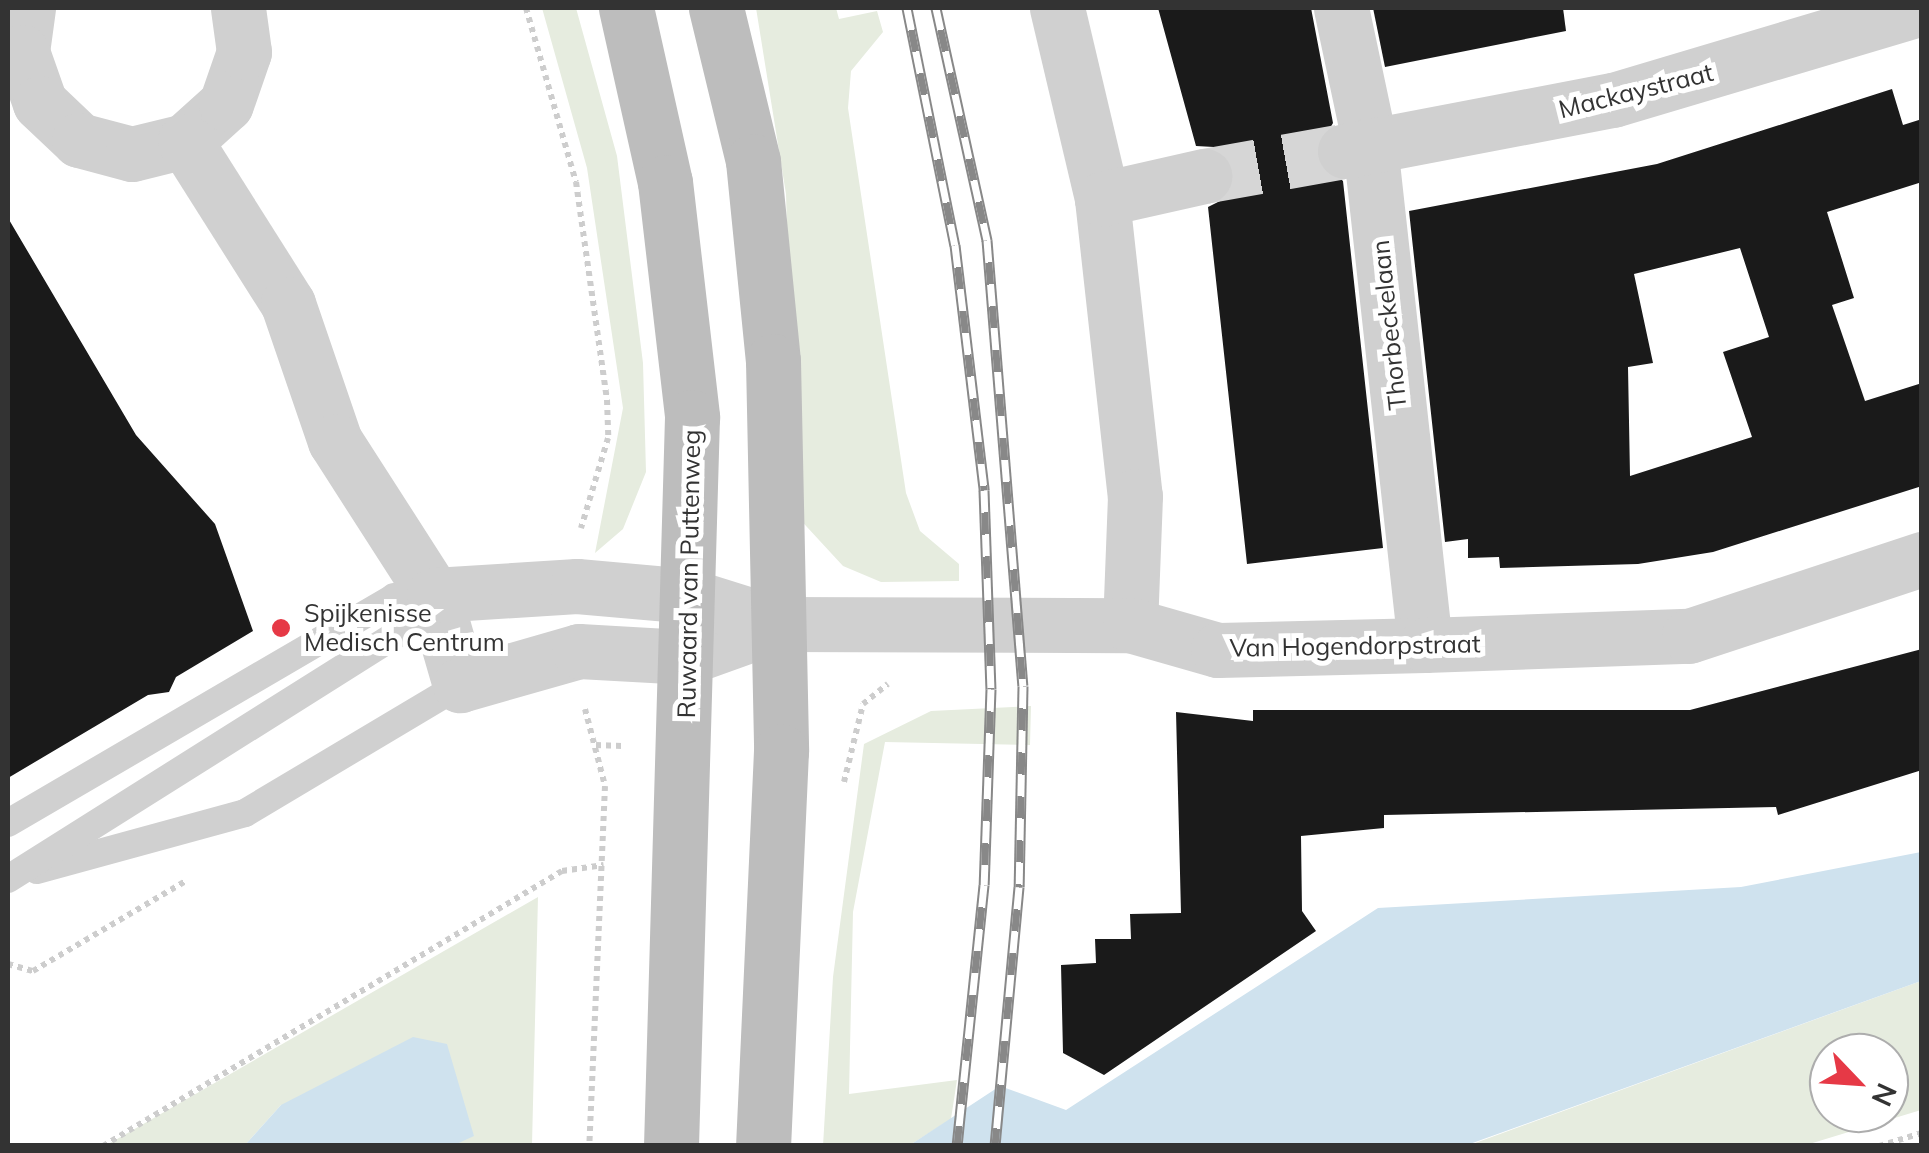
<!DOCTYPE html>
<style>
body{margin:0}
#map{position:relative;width:1929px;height:1153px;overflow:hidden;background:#fff;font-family:Mulish,sans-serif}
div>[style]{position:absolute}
.green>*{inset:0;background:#e6ecdf}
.water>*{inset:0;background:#cfe2ee}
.building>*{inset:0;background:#1a1a1a}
.street-tunnel>*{height:55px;margin-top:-27.5px;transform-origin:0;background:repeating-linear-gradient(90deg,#d6d6d6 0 55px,transparent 0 83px)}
.path>*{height:6px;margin-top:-3px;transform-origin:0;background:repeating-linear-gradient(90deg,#cdcdcd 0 5px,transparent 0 10px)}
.lane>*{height:28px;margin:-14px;padding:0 14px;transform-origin:14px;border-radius:14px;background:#d0d0d0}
.street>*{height:55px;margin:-27.5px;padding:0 27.5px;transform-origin:27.5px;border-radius:27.5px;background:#d0d0d0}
.secondary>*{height:55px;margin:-27.5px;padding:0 27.5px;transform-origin:27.5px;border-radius:27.5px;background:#bdbdbd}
.rail>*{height:11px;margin-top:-5.5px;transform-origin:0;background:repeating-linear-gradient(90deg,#fff 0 22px,#888 0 44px);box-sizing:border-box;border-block:2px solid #888}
.dots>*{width:28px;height:28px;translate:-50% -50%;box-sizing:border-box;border:5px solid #fff;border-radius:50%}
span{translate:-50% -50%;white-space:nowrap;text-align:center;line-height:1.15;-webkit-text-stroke:10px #fff;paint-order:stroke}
.street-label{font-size:25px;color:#333}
.poi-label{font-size:25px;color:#333}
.left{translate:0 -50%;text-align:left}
.frame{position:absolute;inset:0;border:10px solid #333;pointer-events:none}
.north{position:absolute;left:1809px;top:1033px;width:100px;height:100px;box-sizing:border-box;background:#fff;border:2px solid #adadad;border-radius:50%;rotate:115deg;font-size:28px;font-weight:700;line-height:40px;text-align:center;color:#333}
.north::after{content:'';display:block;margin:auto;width:35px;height:45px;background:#e63946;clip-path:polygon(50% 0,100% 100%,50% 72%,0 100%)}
</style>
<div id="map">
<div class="green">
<i style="clip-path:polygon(542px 8px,576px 8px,617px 156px,643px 363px,646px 472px,623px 529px,595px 553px,623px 408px,587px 168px)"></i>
<i style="clip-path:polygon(756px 8px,836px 8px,839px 19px,877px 11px,883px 32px,851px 71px,848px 108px,906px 493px,920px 531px,959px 564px,959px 581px,881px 582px,843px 566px,795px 514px,786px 194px)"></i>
<i style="clip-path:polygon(1031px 706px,1030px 745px,885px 742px,853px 912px,849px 1094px,957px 1080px,951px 1119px,910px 1145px,823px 1146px,833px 977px,864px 744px,931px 711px)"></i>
<i style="clip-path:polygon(538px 897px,532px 1145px,452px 1145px,474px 1135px,281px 1105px,245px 1145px,105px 1146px)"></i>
<i style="clip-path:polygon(evenodd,1921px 981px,1921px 1110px,1806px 1145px,1467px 1146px,1921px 981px,1829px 1053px,1889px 1053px,1889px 1113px,1829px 1113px,1829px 1053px)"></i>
</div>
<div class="water">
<i style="clip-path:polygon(1921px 852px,1921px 981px,1467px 1145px,910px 1145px,1000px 1086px,1066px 1110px,1378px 908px,1741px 887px)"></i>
<i style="clip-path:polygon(413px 1037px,447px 1044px,474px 1136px,452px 1146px,245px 1145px,281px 1105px)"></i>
</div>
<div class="building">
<i style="clip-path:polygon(1158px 8px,1311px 8px,1333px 123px,1314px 156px,1343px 181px,1383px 548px,1247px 564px,1208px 207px,1226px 198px,1235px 170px,1214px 147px,1196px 146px)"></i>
<i style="clip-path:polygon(1373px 8px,1563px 8px,1566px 31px,1385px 67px)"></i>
<i style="clip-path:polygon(evenodd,1892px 89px,1903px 125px,1922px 119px,1922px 182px,1827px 212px,1854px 298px,1832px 305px,1865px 401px,1922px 383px,1922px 486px,1713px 552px,1638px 564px,1500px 568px,1499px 557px,1468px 558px,1468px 539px,1445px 542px,1409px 211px,1657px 164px,1892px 89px,1740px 248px,1769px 337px,1723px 352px,1752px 437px,1630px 476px,1628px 367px,1653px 363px,1634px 274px,1740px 248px)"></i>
<i style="clip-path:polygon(8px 218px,136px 435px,215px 524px,253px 631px,176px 677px,169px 692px,148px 695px,8px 778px)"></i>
<i style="clip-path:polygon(1922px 649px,1922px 770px,1778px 815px,1776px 807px,1384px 815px,1384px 828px,1301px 836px,1302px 911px,1316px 931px,1104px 1075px,1063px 1053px,1061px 965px,1096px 963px,1095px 939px,1131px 939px,1130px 914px,1181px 913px,1176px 712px,1253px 721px,1253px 710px,1690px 710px)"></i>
</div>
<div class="street-tunnel">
<i style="left:1204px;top:176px;width:143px;rotate:-10.1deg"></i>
</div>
<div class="path">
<i style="left:526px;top:8px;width:181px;rotate:74deg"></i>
<i style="left:576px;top:182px;width:220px;rotate:81.9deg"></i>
<i style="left:607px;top:400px;width:38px;rotate:88deg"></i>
<i style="left:608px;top:438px;width:94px;rotate:106.7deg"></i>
<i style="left:585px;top:709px;width:80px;rotate:75.4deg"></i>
<i style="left:605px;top:786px;width:360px;rotate:92.5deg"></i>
<i style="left:596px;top:745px;width:26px;rotate:2deg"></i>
<i style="left:844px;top:782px;width:80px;rotate:-76.3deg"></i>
<i style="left:863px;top:704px;width:32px;rotate:-39deg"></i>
<i style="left:8px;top:964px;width:26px;rotate:16deg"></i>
<i style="left:33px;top:971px;width:178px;rotate:-30.5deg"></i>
<i style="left:103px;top:1146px;width:535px;rotate:-30.93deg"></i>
<i style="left:562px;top:871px;width:42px;rotate:-8.1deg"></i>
<i style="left:1879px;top:1146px;width:45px;rotate:-16.8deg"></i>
</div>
<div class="lane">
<i style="left:8px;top:823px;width:447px;rotate:-30.3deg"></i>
<i style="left:394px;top:597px;width:40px;rotate:-2.9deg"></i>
<i style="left:37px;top:870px;width:216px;rotate:-15.3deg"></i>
<i style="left:245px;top:813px;width:250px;rotate:-30.8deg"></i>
<i style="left:8px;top:879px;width:479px;rotate:-32.2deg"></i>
<i style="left:413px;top:624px;width:36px;rotate:-54deg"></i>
</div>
<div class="street">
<i style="left:28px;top:8px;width:44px;rotate:97.8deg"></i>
<i style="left:22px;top:52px;width:54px;rotate:70.6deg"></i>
<i style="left:40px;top:103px;width:54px;rotate:43.5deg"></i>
<i style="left:79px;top:140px;width:55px;rotate:14.8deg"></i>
<i style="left:132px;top:154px;width:55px;rotate:-13.8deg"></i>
<i style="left:185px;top:141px;width:55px;rotate:-42.1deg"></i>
<i style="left:226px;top:104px;width:55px;rotate:-70.9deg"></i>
<i style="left:244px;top:52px;width:44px;rotate:-97.8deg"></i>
<i style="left:1057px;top:8px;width:196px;rotate:76.7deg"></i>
<i style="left:1102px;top:199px;width:299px;rotate:83.7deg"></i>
<i style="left:1135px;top:496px;width:129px;rotate:92.2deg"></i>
<i style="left:1341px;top:8px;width:140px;rotate:78deg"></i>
<i style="left:1370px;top:145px;width:503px;rotate:83.72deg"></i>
<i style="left:185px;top:141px;width:193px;rotate:57.7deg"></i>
<i style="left:288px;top:304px;width:145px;rotate:71.1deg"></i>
<i style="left:335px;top:441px;width:183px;rotate:57.3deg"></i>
<i style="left:434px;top:595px;width:94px;rotate:73.9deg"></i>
<i style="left:460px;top:685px;width:124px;rotate:-15.9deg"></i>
<i style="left:579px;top:651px;width:109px;rotate:3.2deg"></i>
<i style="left:688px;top:657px;width:97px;rotate:-19.9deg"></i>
<i style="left:1345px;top:151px;width:273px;rotate:-10.8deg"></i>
<i style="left:1613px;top:100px;width:322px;rotate:-16.6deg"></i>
<i style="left:1102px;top:199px;width:105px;rotate:-12.7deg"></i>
<i style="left:434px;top:595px;width:143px;rotate:-3.6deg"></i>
<i style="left:577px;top:586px;width:112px;rotate:5.1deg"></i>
<i style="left:689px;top:596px;width:94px;rotate:17.3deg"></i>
<i style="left:779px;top:624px;width:351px;rotate:0.2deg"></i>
<i style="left:1130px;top:625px;width:91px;rotate:15.9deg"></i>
<i style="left:1218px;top:650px;width:207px;rotate:-1.4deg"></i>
<i style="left:1425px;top:645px;width:264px;rotate:-2deg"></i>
<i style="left:1689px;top:636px;width:245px;rotate:-18.3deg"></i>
</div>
<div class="secondary">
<i style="left:626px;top:8px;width:178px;rotate:77.4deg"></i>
<i style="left:665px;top:182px;width:237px;rotate:83.4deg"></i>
<i style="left:692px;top:417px;width:729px;rotate:91.65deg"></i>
<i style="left:716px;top:8px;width:157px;rotate:76.4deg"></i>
<i style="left:753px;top:161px;width:201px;rotate:84.3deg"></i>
<i style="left:773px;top:361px;width:390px;rotate:88.8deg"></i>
<i style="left:781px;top:751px;width:395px;rotate:92.6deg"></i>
</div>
<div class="rail">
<i style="left:907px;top:8px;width:242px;rotate:78.6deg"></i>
<i style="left:955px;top:245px;width:247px;rotate:83.2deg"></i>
<i style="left:984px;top:490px;width:199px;rotate:88deg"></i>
<i style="left:991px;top:689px;width:196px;rotate:92deg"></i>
<i style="left:984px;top:885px;width:262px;rotate:95.9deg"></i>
<i style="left:936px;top:8px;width:238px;rotate:77.6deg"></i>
<i style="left:987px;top:240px;width:447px;rotate:85.4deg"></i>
<i style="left:1023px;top:686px;width:201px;rotate:91.1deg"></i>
<i style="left:1019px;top:887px;width:260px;rotate:95.3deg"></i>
</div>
<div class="dots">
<i style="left:281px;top:628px;background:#e63946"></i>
</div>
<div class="street-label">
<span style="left:1636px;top:91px;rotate:-14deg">Mackaystraat</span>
<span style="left:1389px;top:325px;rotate:-96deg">Thorbeckelaan</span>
<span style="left:689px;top:574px;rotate:-89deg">Ruwaard van Puttenweg</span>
<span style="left:1355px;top:646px;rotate:-1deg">Van Hogendorpstraat</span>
</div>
<div class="poi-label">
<span class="left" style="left:304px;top:628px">Spijkenisse<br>Medisch Centrum</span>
</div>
<div class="frame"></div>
<div class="north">N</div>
</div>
